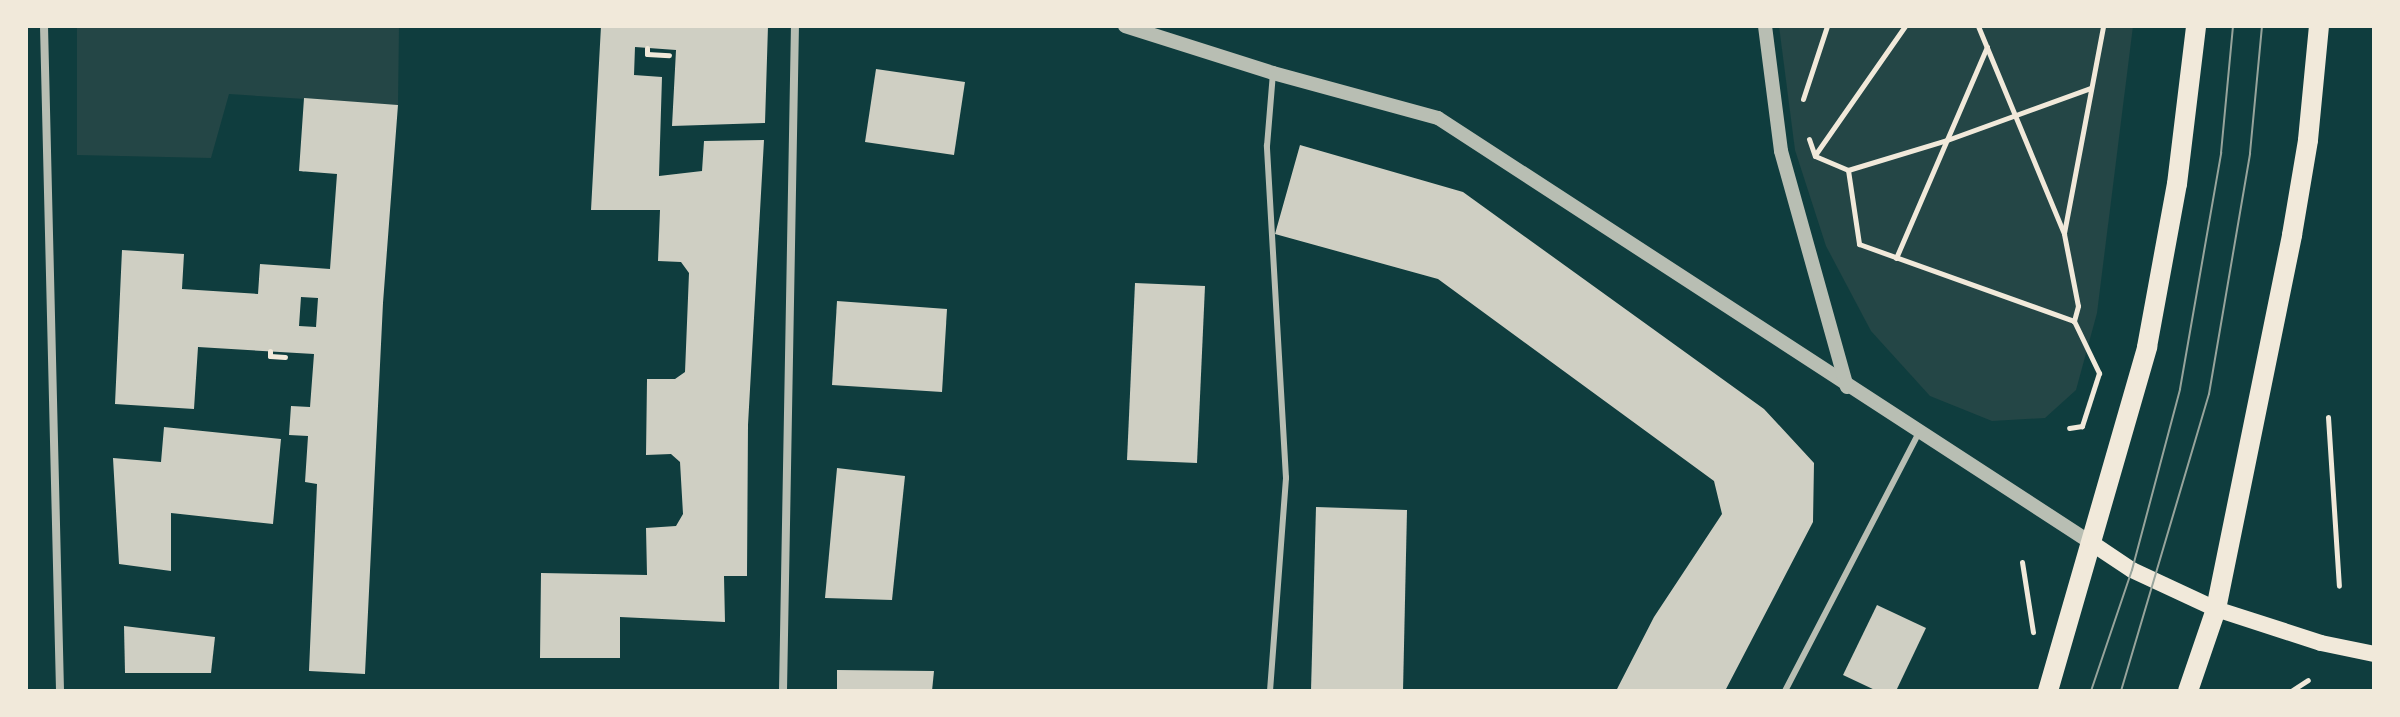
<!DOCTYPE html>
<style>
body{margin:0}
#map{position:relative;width:2400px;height:717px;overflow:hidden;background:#0f3d3e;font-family:"Roboto Condensed",sans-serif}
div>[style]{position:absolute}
.green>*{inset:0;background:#244646}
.building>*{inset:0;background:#cfcfc3}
.path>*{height:5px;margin:-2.5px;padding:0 2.5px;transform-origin:2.5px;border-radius:2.5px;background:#f1e9da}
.service>*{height:6px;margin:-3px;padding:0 3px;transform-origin:3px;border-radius:3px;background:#b8beb3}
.minor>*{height:8px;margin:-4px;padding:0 4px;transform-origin:4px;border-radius:4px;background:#b8beb3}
.tertiary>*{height:14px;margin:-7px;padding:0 7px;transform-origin:7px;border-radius:7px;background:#b8beb3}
.secondary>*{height:16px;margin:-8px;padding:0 8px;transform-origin:8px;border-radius:8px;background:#f1e9da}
.primary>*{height:20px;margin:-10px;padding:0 10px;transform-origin:10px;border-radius:10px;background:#f1e9da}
.tram>*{height:2px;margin:-1px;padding:0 1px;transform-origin:1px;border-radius:1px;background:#97a49c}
span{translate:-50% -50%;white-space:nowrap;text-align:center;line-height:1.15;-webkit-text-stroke:8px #f1e9da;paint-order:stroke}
.frame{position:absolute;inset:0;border:28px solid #f1e9da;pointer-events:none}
</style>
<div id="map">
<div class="green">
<i style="clip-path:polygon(77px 26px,399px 26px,398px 105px,229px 94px,211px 158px,77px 155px)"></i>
<i style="clip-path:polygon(1779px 26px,2133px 26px,2097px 313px,2076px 390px,2045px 418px,1992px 421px,1930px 396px,1871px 331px,1826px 246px,1795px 150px)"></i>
</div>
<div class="building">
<i style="clip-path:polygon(601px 26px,768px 26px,765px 123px,672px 126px,676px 50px,635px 47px,634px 75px,662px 77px,659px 176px,702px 171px,704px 141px,764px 140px,748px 425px,747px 576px,724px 576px,725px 622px,620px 617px,620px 658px,540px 658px,541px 573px,647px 575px,646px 528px,676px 526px,683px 514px,680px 462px,671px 454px,646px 455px,647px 379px,675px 379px,685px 372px,689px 273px,681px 262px,658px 261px,660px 210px,591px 210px)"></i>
<i style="clip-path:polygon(876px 69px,965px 82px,954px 155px,865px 142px)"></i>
<i style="clip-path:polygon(evenodd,304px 98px,398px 105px,383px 303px,365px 674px,309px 671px,317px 484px,305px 482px,308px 436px,289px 435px,291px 406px,310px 407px,314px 354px,198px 347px,194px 409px,115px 404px,122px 250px,184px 254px,182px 289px,258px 294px,260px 264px,330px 269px,337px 174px,299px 171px,304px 98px,301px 297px,318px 298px,316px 327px,299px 326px,301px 297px)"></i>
<i style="clip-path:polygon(1300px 145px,1463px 192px,1764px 409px,1814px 463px,1813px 522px,1725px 691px,1616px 691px,1654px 617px,1722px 514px,1714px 481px,1438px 279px,1275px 234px)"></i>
<i style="clip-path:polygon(1135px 283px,1205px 286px,1197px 463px,1127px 460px)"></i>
<i style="clip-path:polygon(837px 301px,947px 309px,942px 392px,832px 385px)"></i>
<i style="clip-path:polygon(164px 427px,281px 439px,273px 524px,171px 513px,171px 571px,119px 564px,113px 458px,161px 462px)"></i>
<i style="clip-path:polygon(837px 468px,905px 476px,892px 600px,825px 598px)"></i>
<i style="clip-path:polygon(1316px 507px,1407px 510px,1403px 691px,1311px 691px)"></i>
<i style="clip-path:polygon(1877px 605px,1926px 628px,1896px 691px,1877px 691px,1843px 675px)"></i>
<i style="clip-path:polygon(124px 626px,215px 637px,211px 673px,125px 673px)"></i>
<i style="clip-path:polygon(837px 670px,934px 671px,932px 691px,837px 691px)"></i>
</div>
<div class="path">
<i style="left:1978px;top:26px;width:225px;rotate:67.5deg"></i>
<i style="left:2064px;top:234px;width:73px;rotate:79deg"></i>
<i style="left:2078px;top:306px;width:16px;rotate:105deg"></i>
<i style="left:2074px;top:321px;width:58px;rotate:64.3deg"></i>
<i style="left:2099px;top:373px;width:56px;rotate:107.8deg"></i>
<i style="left:2082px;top:426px;width:13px;rotate:171deg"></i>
<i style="left:647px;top:48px;width:6px;rotate:90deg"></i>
<i style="left:647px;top:54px;width:22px;rotate:3deg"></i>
<i style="left:1803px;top:99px;width:77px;rotate:-71.8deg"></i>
<i style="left:1809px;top:139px;width:18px;rotate:71deg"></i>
<i style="left:1815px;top:156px;width:36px;rotate:23deg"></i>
<i style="left:1848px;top:170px;width:103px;rotate:-16.9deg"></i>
<i style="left:1947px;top:140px;width:153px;rotate:-19.9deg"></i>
<i style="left:1815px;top:155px;width:157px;rotate:-55.1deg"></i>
<i style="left:1848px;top:170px;width:75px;rotate:81.5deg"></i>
<i style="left:1859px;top:244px;width:228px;rotate:19.7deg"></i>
<i style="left:2064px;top:233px;width:211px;rotate:-79.3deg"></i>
<i style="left:1896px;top:258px;width:230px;rotate:-66.7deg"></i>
<i style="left:270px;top:351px;width:5px;rotate:90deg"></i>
<i style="left:270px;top:356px;width:15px;rotate:4deg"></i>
<i style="left:2328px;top:417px;width:169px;rotate:86.3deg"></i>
<i style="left:2022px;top:562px;width:71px;rotate:81.1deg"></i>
<i style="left:2291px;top:691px;width:20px;rotate:-33deg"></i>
</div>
<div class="service">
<i style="left:1270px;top:691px;width:214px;rotate:-85.7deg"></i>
<i style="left:1286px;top:478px;width:333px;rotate:-93.3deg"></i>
<i style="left:1267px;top:146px;width:73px;rotate:-85.3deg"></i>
<i style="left:1785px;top:691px;width:291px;rotate:-62.6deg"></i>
</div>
<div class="minor">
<i style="left:44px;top:26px;width:665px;rotate:88.62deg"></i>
<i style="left:783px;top:691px;width:665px;rotate:-88.97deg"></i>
</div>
<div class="tertiary">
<i style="left:1125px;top:26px;width:155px;rotate:17.6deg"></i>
<i style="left:1273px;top:73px;width:171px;rotate:15.3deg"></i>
<i style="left:1438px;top:118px;width:781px;rotate:33.04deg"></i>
<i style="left:1765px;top:26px;width:126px;rotate:82.7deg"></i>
<i style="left:1781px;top:151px;width:245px;rotate:74.4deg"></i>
</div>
<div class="secondary">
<i style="left:2093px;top:544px;width:47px;rotate:33.7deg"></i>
<i style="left:2132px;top:570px;width:93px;rotate:24.9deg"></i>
<i style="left:2216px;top:609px;width:110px;rotate:17.9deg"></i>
<i style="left:2321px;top:643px;width:54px;rotate:11.7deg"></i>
</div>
<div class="primary">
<i style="left:2048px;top:691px;width:358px;rotate:-73.9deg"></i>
<i style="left:2147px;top:347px;width:166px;rotate:-79.6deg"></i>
<i style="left:2177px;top:184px;width:159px;rotate:-83.1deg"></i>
<i style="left:2188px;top:691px;width:87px;rotate:-71.1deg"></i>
<i style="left:2216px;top:609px;width:382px;rotate:-78.5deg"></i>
<i style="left:2292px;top:235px;width:96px;rotate:-80.4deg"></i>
<i style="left:2308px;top:140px;width:115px;rotate:-84.5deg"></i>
</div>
<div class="tram">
<i style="left:2091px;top:691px;width:128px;rotate:-71.3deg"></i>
<i style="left:2132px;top:570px;width:187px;rotate:-75.1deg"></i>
<i style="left:2180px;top:389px;width:240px;rotate:-80.1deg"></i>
<i style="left:2221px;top:153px;width:128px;rotate:-84.6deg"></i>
<i style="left:2121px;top:691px;width:310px;rotate:-73.5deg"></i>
<i style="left:2209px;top:394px;width:244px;rotate:-80.3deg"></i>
<i style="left:2250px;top:153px;width:128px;rotate:-84.6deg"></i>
</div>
<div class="frame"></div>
</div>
